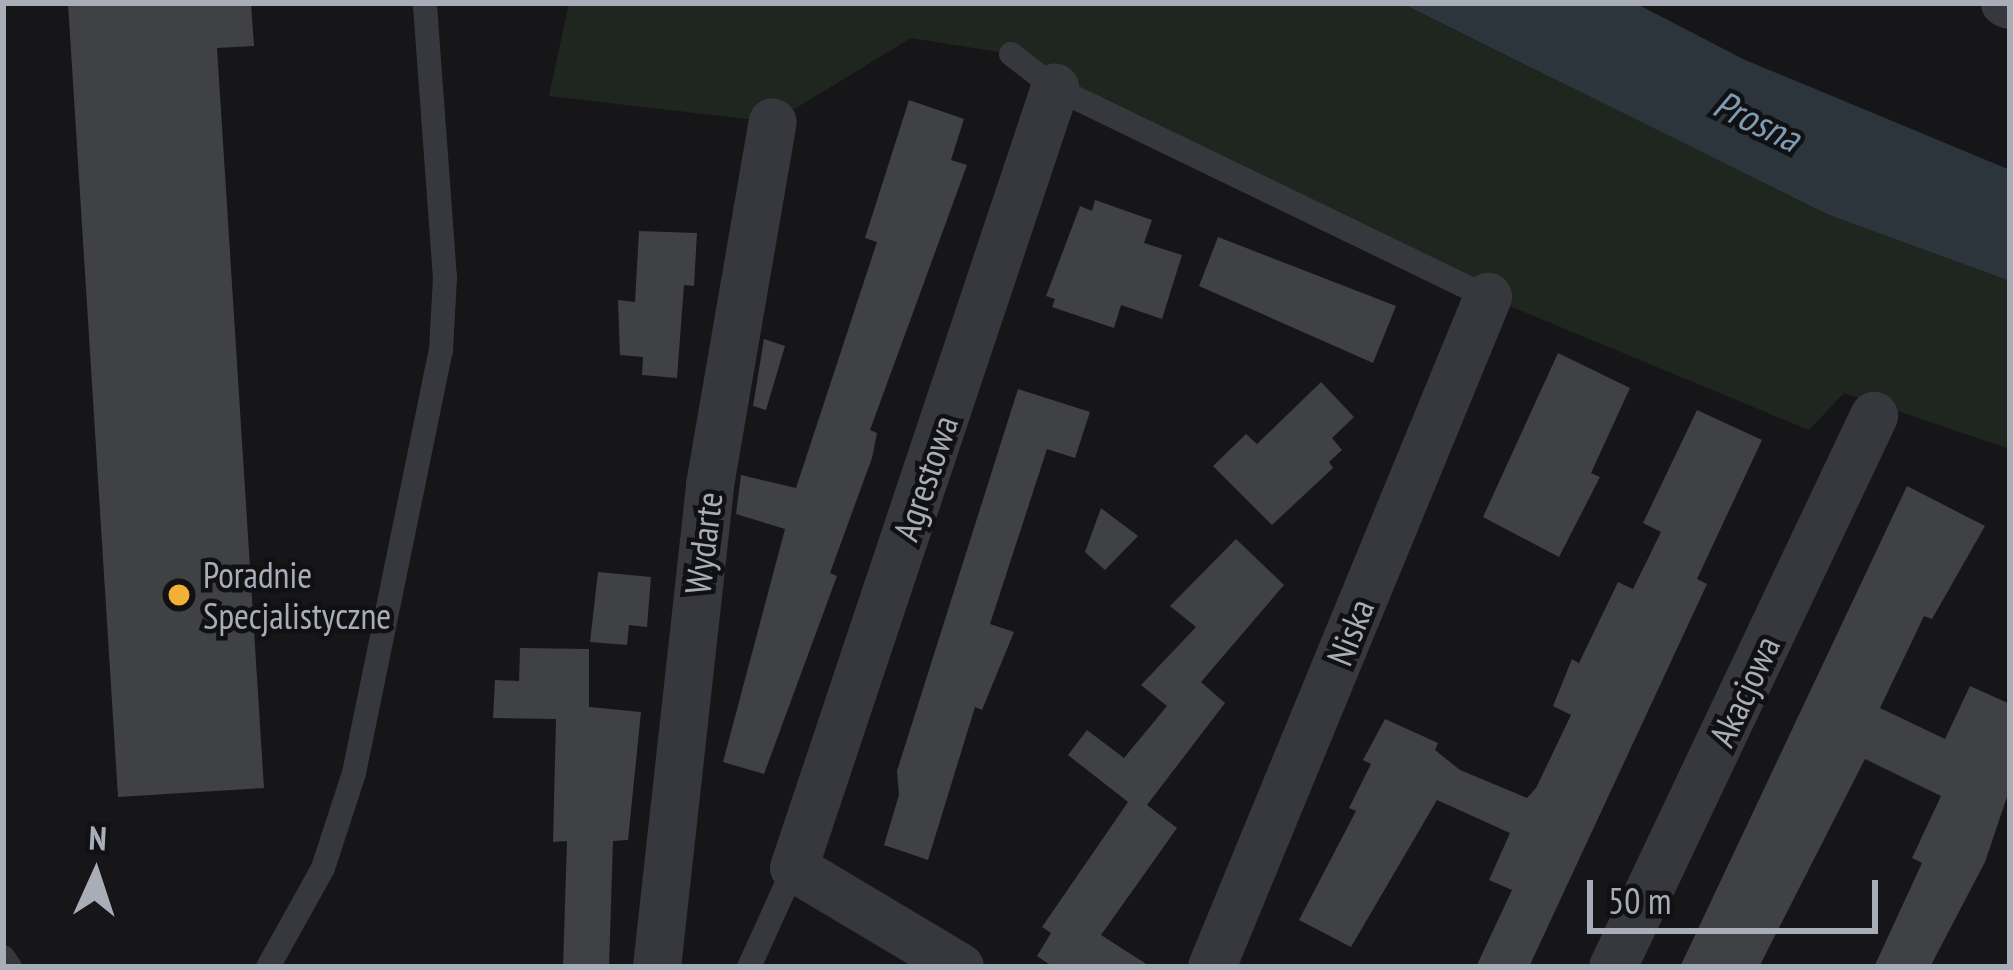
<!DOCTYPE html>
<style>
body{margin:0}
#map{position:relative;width:2013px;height:970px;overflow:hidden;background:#161618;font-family:"PT Sans Narrow",sans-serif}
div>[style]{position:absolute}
.green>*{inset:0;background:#1e261f}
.water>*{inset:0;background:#2c353c}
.building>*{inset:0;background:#404145}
.lane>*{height:24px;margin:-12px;padding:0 12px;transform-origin:12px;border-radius:12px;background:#37383d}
.street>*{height:48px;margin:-24px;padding:0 24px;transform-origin:24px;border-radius:24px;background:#37383d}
.dots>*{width:33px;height:33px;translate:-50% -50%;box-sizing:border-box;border:6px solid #111113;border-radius:50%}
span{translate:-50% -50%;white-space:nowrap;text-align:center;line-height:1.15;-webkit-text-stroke:9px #111113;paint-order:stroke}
.street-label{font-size:36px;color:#a8adb8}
.poi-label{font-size:36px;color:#a8adb8}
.left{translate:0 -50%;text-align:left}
.water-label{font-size:39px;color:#7f9bb3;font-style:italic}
.frame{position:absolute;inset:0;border:6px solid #a8adb8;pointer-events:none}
.north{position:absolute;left:36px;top:814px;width:120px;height:120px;-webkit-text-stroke:9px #111113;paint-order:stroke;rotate:3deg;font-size:33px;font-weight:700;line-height:48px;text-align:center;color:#a8adb8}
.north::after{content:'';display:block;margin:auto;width:42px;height:54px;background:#a8adb8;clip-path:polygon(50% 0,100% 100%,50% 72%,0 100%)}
.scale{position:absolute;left:1587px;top:880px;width:291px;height:54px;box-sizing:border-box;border:6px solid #a8adb8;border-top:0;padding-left:15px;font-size:36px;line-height:42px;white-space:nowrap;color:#a8adb8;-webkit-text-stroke:9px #111113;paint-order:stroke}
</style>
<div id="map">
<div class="green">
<i style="clip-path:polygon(569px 3px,1401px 3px,1829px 215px,2010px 281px,2010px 449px,1844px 393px,1809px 430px,1488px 297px,1011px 54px,911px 38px,773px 122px,549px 96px)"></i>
</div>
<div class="water">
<i style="clip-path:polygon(1401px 3px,1635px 3px,1743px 59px,2010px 170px,2010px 281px,1829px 215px)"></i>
</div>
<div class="building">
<i style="clip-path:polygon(68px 3px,251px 3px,254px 46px,217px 48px,264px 788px,118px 797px)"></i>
<i style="clip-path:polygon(909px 100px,964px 119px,951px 160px,967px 165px,870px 430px,877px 433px,872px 458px,830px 573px,837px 576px,764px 774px,723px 762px,785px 529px,736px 514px,741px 475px,796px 488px,877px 242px,865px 238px)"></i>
<i style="clip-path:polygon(1095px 200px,1152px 220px,1144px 243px,1182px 255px,1162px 319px,1121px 305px,1114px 328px,1052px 307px,1055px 299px,1046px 296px,1080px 206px,1092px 211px)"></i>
<i style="clip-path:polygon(639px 231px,697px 233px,694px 286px,684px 285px,677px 378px,642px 375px,643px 357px,620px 355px,618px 300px,635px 302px)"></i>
<i style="clip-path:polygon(1218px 237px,1396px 306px,1373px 363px,1199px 286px)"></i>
<i style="clip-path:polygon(764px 339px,785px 346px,766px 410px,753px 406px)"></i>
<i style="clip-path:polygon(1558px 353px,1630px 388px,1591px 473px,1600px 477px,1559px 557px,1483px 517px)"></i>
<i style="clip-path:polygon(1321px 382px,1354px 417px,1332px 438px,1342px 450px,1329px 462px,1333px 468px,1272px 525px,1213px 466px,1246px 434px,1257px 444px)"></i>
<i style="clip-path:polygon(1018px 389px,1090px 412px,1075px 458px,1047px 449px,990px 624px,1014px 632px,982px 710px,975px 707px,928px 860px,884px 845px,899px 795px,897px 771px)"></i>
<i style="clip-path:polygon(1697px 410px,1762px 440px,1697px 579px,1707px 584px,1529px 967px,1476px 967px,1512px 890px,1489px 880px,1510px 833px,1437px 800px,1351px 947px,1299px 920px,1356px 811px,1349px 808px,1371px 764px,1363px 760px,1385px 719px,1438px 743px,1435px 750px,1460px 770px,1527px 798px,1536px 788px,1571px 715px,1553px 706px,1572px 659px,1579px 663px,1618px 582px,1633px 589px,1661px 532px,1643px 523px)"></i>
<i style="clip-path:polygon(1907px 486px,1985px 526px,1932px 619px,1924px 616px,1880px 708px,1945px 739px,1970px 686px,2010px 704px,2010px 788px,1985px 862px,1930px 967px,1874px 967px,1922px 863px,1912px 858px,1941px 796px,1865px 759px,1759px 967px,1680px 967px)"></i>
<i style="clip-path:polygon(1101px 508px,1138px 536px,1105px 570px,1085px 552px)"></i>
<i style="clip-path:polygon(1236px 539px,1284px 585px,1201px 682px,1225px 703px,1147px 805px,1177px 828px,1101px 935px,1151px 967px,1053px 967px,1037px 956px,1051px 933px,1042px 927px,1128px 802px,1068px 755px,1087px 730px,1124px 758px,1167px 706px,1141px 685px,1196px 627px,1170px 606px)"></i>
<i style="clip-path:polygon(598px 572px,651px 577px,647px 627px,629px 625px,627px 645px,590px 642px)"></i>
<i style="clip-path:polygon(520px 648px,589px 649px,589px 707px,641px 712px,628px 840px,613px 841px,609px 967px,563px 967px,567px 841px,553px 842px,556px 719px,493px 718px,495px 680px,519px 681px)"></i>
</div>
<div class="lane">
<i style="left:1011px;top:54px;width:56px;rotate:37.7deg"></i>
<i style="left:1055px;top:88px;width:481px;rotate:25.8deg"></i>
<i style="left:3px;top:957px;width:12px;rotate:55deg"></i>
<i style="left:268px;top:967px;width:113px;rotate:-60.9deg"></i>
<i style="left:323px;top:868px;width:100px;rotate:-71.9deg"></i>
<i style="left:354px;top:773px;width:431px;rotate:-78.4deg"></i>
<i style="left:441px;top:351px;width:73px;rotate:-86.9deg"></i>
<i style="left:445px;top:278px;width:276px;rotate:-94.2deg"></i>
<i style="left:749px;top:967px;width:109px;rotate:-65.6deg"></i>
</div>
<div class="street">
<i style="left:2005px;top:3px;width:5px;rotate:22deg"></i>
<i style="left:657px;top:967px;width:485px;rotate:-83.7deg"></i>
<i style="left:710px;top:485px;width:368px;rotate:-80.2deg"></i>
<i style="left:960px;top:967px;width:193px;rotate:-149.2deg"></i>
<i style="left:794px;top:868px;width:823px;rotate:-71.5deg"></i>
<i style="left:1212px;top:967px;width:725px;rotate:-67.61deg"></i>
<i style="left:1613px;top:967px;width:610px;rotate:-64.65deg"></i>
</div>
<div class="dots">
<i style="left:179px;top:595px;background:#f2b134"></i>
</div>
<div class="street-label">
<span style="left:925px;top:478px;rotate:-71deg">Agrestowa</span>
<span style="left:703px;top:543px;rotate:-83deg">Wydarte</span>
<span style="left:1350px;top:632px;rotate:-68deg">Niska</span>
<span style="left:1744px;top:691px;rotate:-65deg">Akacjowa</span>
</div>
<div class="poi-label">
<span class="left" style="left:203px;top:595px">Poradnie<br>Specjalistyczne</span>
</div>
<div class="water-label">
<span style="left:1757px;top:121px;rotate:26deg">Prosna</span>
</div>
<div class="frame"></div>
<div class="north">N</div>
<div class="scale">50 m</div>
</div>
